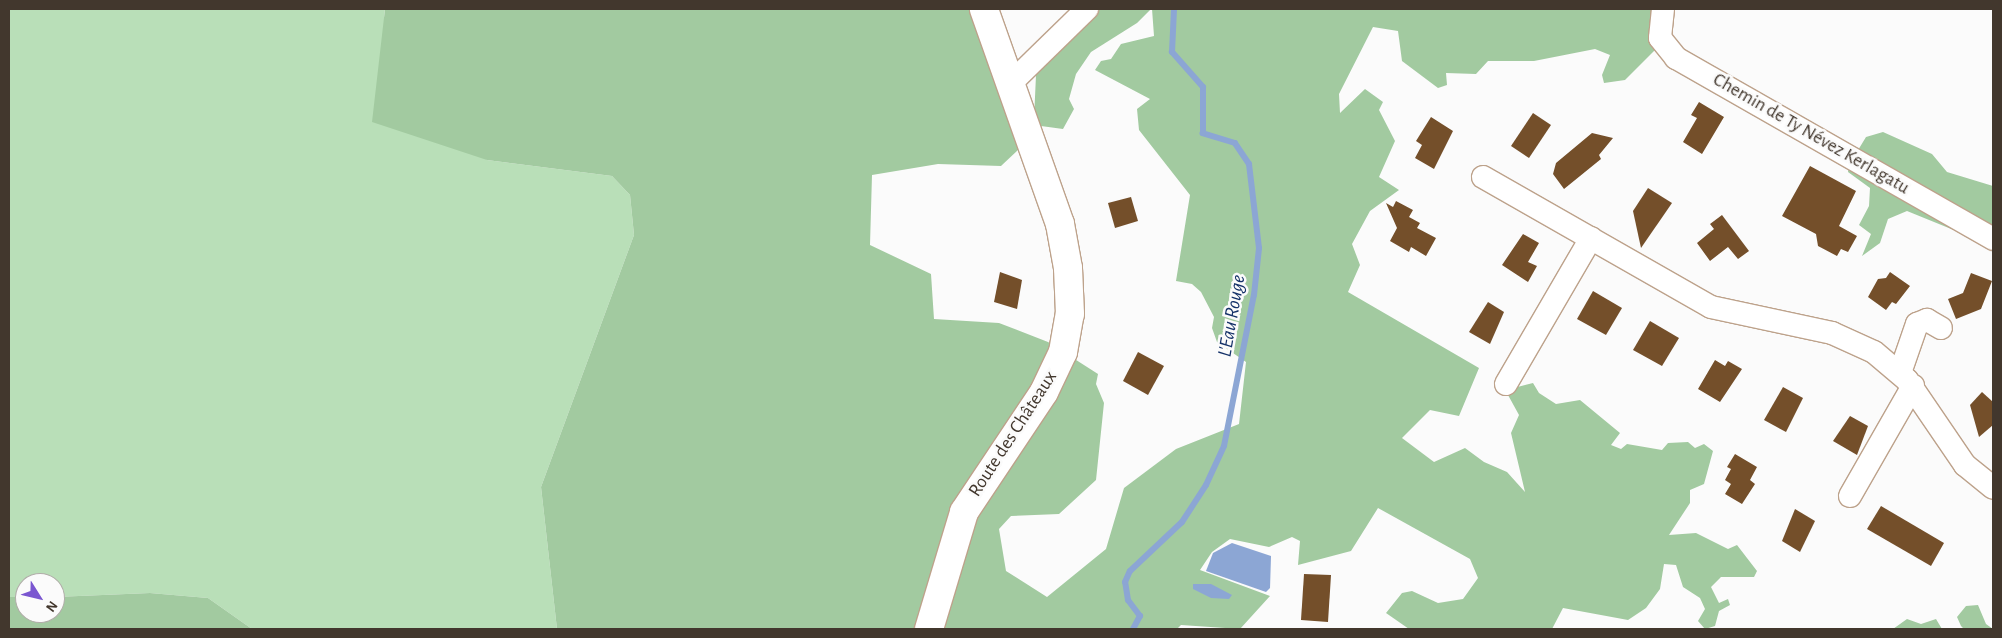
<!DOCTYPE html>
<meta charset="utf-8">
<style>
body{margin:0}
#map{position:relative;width:2002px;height:638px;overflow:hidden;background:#fbfbfb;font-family:"Alegreya Sans",sans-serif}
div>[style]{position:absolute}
.green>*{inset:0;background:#b9dfb8}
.forest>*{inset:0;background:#a2caa0}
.water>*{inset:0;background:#8ca6d4}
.stream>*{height:6px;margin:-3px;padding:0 3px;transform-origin:3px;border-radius:3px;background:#8ca6d4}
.building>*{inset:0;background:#744f2a}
.roads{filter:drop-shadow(1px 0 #bda28b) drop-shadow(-1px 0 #bda28b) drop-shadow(0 1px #bda28b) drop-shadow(0 -1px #bda28b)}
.minor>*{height:22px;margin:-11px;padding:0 11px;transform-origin:11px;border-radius:11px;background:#fff}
.tertiary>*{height:28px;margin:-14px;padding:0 14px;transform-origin:14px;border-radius:14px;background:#fff}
span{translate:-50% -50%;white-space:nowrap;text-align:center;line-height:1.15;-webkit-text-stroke:5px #fbfbfb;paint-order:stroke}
.street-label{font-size:19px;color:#42372d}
.water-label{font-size:20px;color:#153269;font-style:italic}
.frame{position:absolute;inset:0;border:10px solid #42372d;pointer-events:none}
.north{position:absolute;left:15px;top:573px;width:50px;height:50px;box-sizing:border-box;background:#fbfbfb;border:1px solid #b1ada9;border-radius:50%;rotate:126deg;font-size:14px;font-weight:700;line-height:20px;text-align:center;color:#42372d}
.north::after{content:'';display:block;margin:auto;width:18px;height:22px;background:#7a56d0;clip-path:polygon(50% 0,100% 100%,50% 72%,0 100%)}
</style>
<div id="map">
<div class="green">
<i style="clip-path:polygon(9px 9px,385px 9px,384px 17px,487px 160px,612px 176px,630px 195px,634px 235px,541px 487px,557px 629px,252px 629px,208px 598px,150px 593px,55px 597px,55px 583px,25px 583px,25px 597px,9px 597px)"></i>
</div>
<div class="forest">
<i style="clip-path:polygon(385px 9px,996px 9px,1019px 149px,1001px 166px,938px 164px,872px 175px,870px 245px,931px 274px,934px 319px,999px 323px,1048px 342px,1098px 374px,1096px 384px,1104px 403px,1096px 480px,1059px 514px,1011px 516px,999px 529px,1006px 571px,1047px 597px,1106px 549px,1124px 488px,1176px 449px,1239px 424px,1246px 362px,1217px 342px,1212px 328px,1214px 317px,1201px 292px,1192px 284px,1176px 281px,1190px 195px,1139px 130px,1137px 109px,1150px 99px,1095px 70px,1101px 61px,1111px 59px,1121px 44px,1154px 36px,1152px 9px,1656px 9px,1657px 48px,1625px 80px,1604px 83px,1602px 75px,1610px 55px,1595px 49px,1534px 61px,1488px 61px,1476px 74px,1446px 73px,1447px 85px,1438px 88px,1402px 61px,1398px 31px,1373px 27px,1339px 94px,1340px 113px,1365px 89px,1383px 102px,1379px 110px,1395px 141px,1379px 177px,1399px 190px,1370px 211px,1352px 244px,1360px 265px,1348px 292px,1479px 368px,1459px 416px,1430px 410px,1402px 438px,1434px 462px,1465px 448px,1484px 462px,1507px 472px,1525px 492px,1511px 433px,1519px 415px,1508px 395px,1510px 389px,1533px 383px,1539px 393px,1556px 404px,1580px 400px,1620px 433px,1611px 445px,1621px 449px,1627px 444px,1662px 450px,1668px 443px,1688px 442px,1695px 448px,1704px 444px,1713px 451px,1704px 484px,1690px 490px,1690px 503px,1669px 535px,1696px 533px,1728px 549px,1737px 545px,1757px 571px,1754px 577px,1721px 577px,1711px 587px,1719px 603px,1728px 599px,1730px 605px,1719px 611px,1715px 626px,1705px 629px,1698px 621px,1705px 609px,1700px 598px,1683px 587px,1676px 565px,1664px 564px,1660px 589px,1646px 608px,1628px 620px,1563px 608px,1552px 629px,1409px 629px,1386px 613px,1402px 593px,1412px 591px,1438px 603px,1463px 599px,1478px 578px,1470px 559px,1378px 508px,1351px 551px,1298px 565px,1300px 541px,1292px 537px,1269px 547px,1230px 539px,1212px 552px,1200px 570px,1270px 596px,1240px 629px,1181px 625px,1177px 629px,557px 629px,541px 487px,634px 235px,630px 195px,612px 176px,487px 160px,372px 122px)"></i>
<i style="clip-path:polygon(1096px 9px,1151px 9px,1137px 23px,1091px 52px,1076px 74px,1069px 99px,1074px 109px,1063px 129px,1041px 126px,1034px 119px,1036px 75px)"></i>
<i style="clip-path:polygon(1883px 132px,1932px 154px,1947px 172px,1993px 186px,1993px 246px,1907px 211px,1888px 219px,1880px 243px,1862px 256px,1871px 234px,1859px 225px,1869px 206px,1870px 188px,1848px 172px,1849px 165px,1866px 137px)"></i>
<i style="clip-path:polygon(150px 593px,208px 598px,252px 629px,9px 628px,9px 597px,25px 597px,25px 613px,55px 613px,55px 597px)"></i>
<i style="clip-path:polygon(1978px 605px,1986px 624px,1993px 629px,1964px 629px,1961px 626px,1957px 617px,1966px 606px)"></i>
<i style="clip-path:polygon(1907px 619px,1921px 624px,1936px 619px,1942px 629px,1893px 629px)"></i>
</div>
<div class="water">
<i style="clip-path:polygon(1232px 543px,1271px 556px,1270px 588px,1266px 592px,1206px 571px,1213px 553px)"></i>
<i style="clip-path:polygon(1193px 584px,1211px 584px,1232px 595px,1229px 599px,1211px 598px,1193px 589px)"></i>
</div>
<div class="stream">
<i style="left:1133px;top:629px;width:15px;rotate:-62deg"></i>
<i style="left:1140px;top:616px;width:20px;rotate:-127deg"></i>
<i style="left:1128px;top:600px;width:18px;rotate:-99deg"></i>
<i style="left:1125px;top:582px;width:12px;rotate:-66deg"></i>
<i style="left:1130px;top:571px;width:71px;rotate:-43.3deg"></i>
<i style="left:1182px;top:522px;width:44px;rotate:-57deg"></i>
<i style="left:1206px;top:485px;width:43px;rotate:-65.2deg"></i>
<i style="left:1224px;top:446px;width:154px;rotate:-78.8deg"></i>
<i style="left:1254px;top:295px;width:47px;rotate:-83.9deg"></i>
<i style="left:1259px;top:248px;width:85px;rotate:-96.8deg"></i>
<i style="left:1249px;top:164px;width:25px;rotate:-124deg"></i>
<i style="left:1235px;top:143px;width:34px;rotate:-163deg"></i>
<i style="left:1203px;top:133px;width:46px;rotate:-90deg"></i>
<i style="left:1203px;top:87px;width:47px;rotate:-131.5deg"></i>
<i style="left:1172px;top:52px;width:43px;rotate:-87.3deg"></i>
</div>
<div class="building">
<i style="clip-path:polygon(1699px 102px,1724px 117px,1702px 154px,1683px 142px,1697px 118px,1691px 115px)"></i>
<i style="clip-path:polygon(1533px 113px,1551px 125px,1529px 158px,1511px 146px)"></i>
<i style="clip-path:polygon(1431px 117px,1453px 131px,1434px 169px,1415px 158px,1422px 145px,1416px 141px)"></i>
<i style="clip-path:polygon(1592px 133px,1613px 138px,1599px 155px,1601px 159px,1564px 189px,1553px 174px,1556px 163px)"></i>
<i style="clip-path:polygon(1810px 166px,1856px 191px,1839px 226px,1857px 236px,1848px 252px,1841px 249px,1837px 256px,1818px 246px,1816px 234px,1782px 216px)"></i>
<i style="clip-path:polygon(1648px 188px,1672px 203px,1641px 248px,1633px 211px)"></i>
<i style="clip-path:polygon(1131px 197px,1138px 221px,1115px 228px,1108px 203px)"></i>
<i style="clip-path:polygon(1396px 201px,1413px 210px,1409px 217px,1420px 223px,1417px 228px,1436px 238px,1426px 256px,1411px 247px,1409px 252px,1390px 241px,1397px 228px,1386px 203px,1393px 207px)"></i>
<i style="clip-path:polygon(1722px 215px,1749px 251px,1738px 259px,1728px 247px,1710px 261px,1697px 243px,1714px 229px,1710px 224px)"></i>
<i style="clip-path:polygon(1523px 234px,1539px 243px,1528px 262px,1537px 266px,1528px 282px,1502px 265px)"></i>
<i style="clip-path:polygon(1000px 272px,1022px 280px,1017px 309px,994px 302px)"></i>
<i style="clip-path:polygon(1890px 272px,1910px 286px,1896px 304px,1892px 302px,1886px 310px,1868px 297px,1878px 279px,1886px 278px)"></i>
<i style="clip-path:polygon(1971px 273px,1992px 281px,1981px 309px,1956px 319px,1948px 299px,1963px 293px)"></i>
<i style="clip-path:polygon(1593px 291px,1622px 308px,1606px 335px,1577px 319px)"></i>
<i style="clip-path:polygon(1488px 302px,1504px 312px,1490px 344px,1469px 332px)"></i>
<i style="clip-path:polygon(1650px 321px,1679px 338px,1662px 366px,1633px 350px)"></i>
<i style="clip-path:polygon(1138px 352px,1164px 366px,1148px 395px,1123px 381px)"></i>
<i style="clip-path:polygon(1715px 360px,1725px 366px,1728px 361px,1742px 369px,1720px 402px,1698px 389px)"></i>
<i style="clip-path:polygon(1783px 387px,1803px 398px,1786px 432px,1764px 420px)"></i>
<i style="clip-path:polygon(1982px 392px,1993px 402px,1993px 425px,1979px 437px,1970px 405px)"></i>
<i style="clip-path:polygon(1850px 416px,1868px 426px,1857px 455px,1833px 441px)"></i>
<i style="clip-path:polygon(1735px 454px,1757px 467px,1750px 480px,1755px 484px,1742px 504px,1725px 494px,1731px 484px,1725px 480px,1731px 469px,1727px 467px)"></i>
<i style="clip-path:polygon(1881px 506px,1944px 543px,1931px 566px,1867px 529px)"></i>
<i style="clip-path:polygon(1795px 509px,1815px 521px,1800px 552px,1782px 541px)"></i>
<i style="clip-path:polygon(1304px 574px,1331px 575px,1328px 622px,1301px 620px)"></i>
</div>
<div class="roads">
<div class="minor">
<i style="left:1663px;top:9px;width:29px;rotate:96deg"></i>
<i style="left:1660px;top:38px;width:26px;rotate:51deg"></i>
<i style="left:1676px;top:58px;width:365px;rotate:29.7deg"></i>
<i style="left:1009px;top:85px;width:109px;rotate:-44.3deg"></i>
<i style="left:1483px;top:177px;width:262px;rotate:29.7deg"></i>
<i style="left:1711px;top:307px;width:124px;rotate:12.1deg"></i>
<i style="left:1832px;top:333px;width:46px;rotate:24.3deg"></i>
<i style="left:1874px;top:352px;width:43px;rotate:40.3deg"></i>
<i style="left:1907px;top:380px;width:103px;rotate:55.7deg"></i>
<i style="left:1965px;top:465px;width:36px;rotate:39deg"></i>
<i style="left:1900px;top:373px;width:52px;rotate:-70.9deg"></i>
<i style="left:1917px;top:324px;width:11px;rotate:-22deg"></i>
<i style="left:1927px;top:320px;width:16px;rotate:30deg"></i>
<i style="left:1506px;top:384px;width:169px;rotate:-59.8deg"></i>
<i style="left:1850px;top:496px;width:127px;rotate:-60.2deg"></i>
</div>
<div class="tertiary">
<i style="left:929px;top:629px;width:122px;rotate:-73.3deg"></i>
<i style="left:964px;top:512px;width:144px;rotate:-56.3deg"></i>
<i style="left:1044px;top:392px;width:44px;rotate:-64.6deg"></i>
<i style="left:1063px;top:352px;width:39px;rotate:-80deg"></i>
<i style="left:1070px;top:314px;width:46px;rotate:-92.5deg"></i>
<i style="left:1068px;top:268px;width:45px;rotate:-100.3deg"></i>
<i style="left:1060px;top:224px;width:228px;rotate:-109.5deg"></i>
</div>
</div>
<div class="street-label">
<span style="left:1811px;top:134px;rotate:30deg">Chemin de Ty Névez Kerlagatu</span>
<span style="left:1013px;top:434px;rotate:-57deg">Route des Châteaux</span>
</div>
<div class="water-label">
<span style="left:1232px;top:316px;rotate:-80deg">L'Eau Rouge</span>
</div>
<div class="frame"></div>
<div class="north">N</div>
</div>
